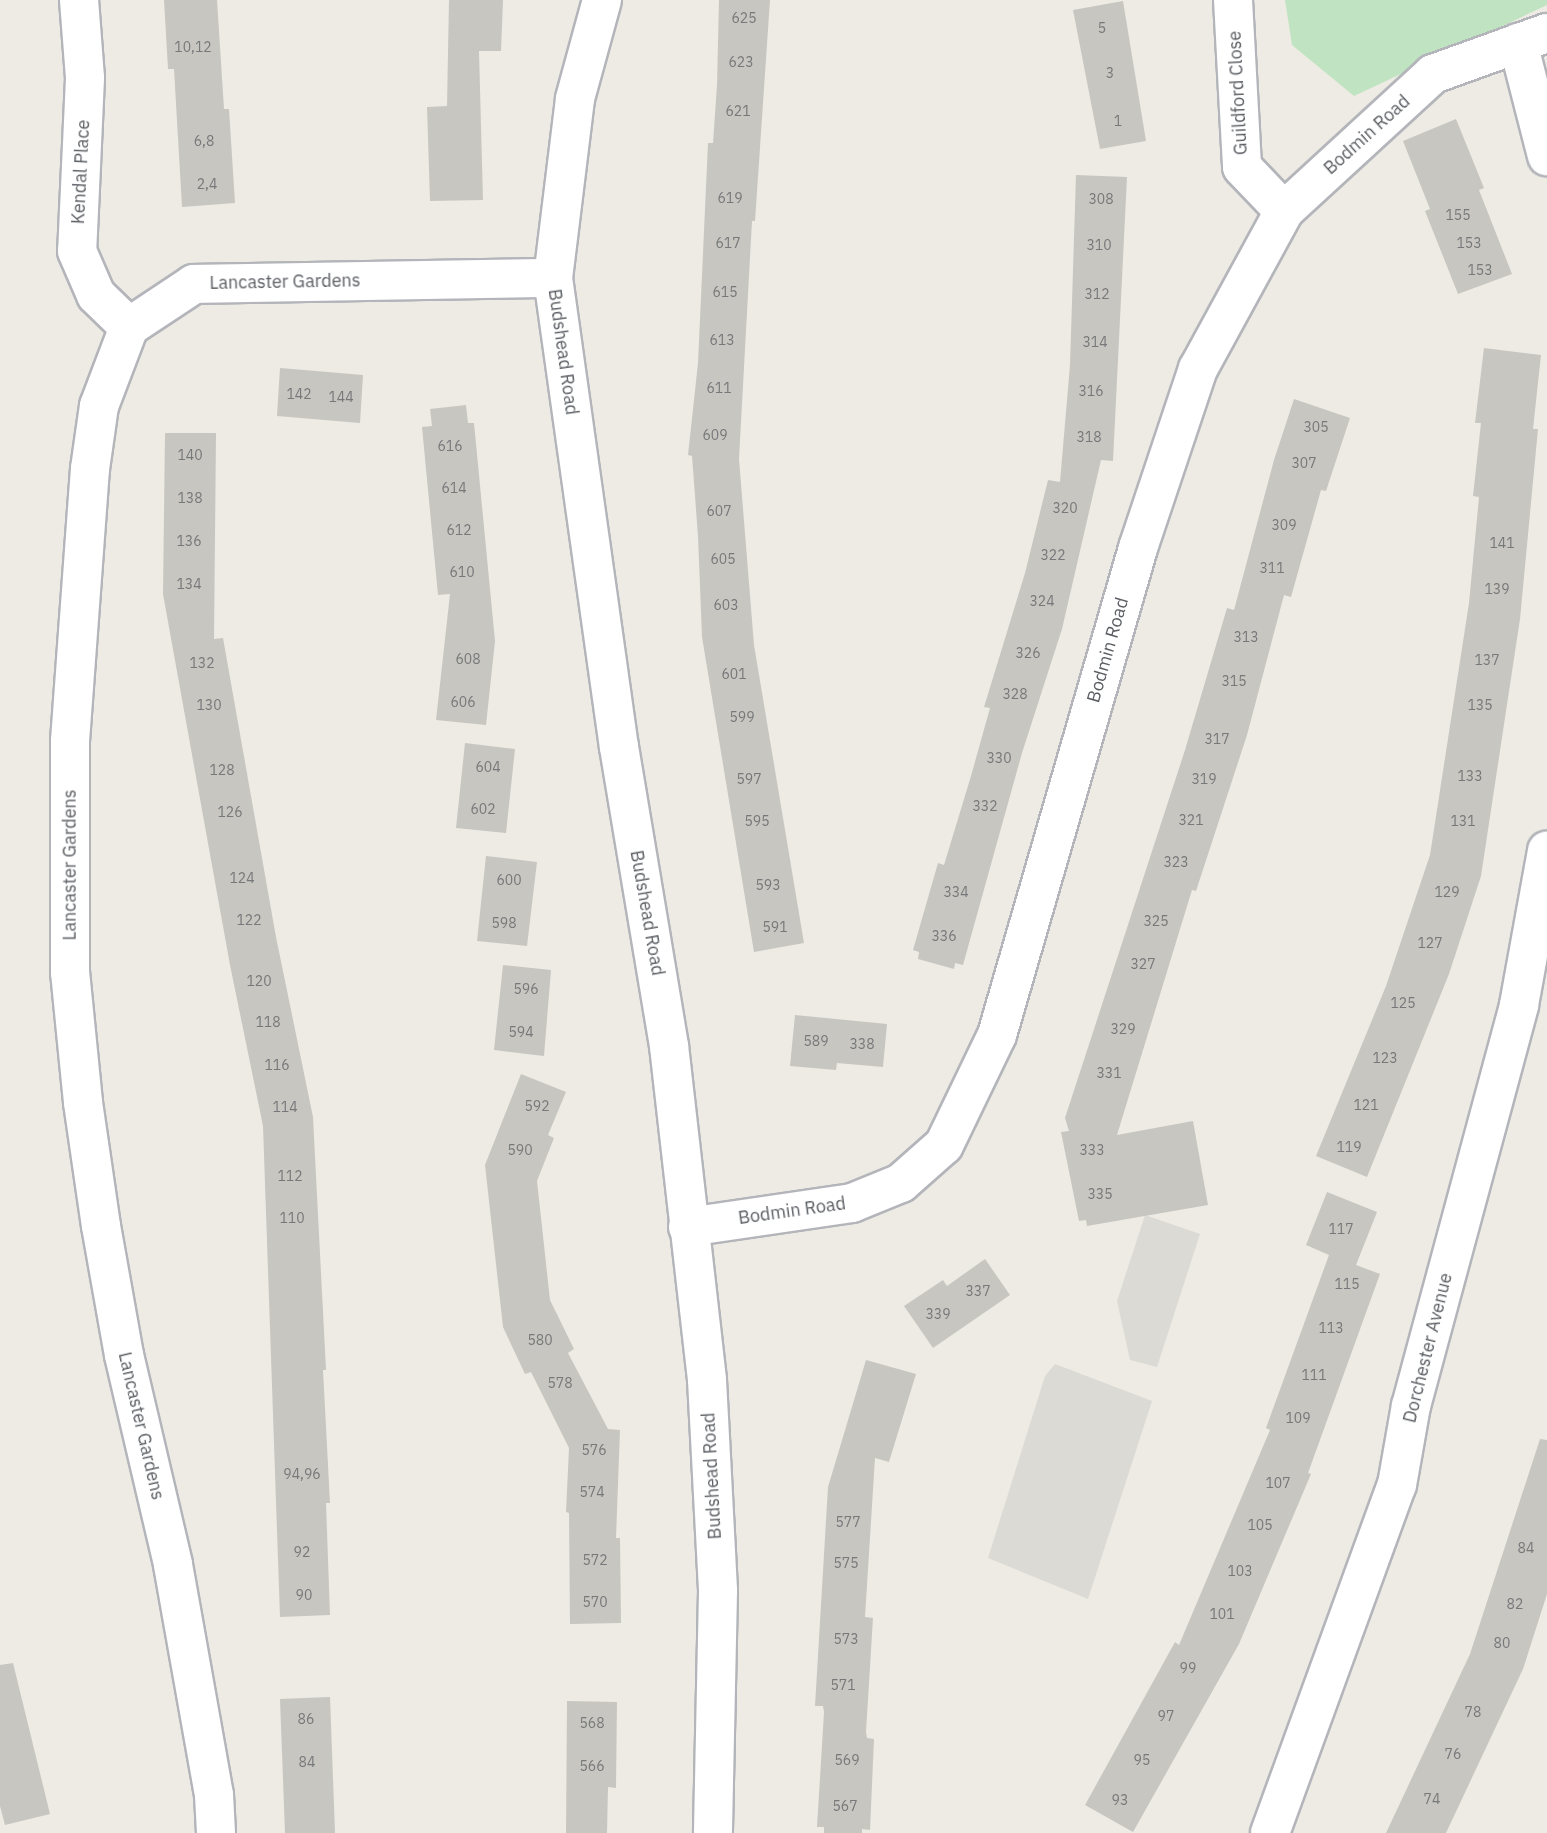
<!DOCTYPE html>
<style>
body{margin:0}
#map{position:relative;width:1547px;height:1833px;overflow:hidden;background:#edebe3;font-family:"IBM Plex Sans",sans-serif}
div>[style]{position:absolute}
.industrial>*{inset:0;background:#dcdad5}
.green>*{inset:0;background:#c0e4c1}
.building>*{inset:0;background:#c8c6c0}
.roads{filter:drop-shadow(2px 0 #b3b5ba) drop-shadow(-2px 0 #b3b5ba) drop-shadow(0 2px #b3b5ba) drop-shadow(0 -2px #b3b5ba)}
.minor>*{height:38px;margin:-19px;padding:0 19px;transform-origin:19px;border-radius:19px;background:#fff}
.tertiary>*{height:38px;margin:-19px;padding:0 19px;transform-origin:19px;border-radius:19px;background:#fff}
span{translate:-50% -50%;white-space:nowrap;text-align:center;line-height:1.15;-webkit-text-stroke:5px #fff;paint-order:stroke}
.number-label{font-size:14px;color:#76787a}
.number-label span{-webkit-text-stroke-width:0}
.street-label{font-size:18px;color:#5b5e63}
</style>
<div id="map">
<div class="industrial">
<i style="clip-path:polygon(1145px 1215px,1200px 1234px,1157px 1367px,1130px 1360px,1117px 1301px)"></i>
<i style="clip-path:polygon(1055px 1364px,1152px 1401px,1088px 1599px,988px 1558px,1045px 1376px)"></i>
</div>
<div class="green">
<i style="clip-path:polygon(1285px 0,1547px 0,1547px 5px,1354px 96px,1292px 45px)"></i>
</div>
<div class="building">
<i style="clip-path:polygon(164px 0,217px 0,224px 109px,229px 109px,235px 203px,182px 207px,174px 69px,168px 69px)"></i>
<i style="clip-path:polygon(449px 0,503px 0,501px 51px,479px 51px,483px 200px,430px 201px,427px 107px,447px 106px)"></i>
<i style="clip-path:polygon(719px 0,770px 0,755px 221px,752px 221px,739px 459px,754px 645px,804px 943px,754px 952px,702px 637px,698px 536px,692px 456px,688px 455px,698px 363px,708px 143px,713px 143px,717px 85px)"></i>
<i style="clip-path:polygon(1123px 1px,1146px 141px,1100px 149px,1073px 10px)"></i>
<i style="clip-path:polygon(1456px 119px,1484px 188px,1479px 190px,1512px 274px,1458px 294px,1425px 211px,1430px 209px,1403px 141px)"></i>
<i style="clip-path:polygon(1076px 175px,1127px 177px,1113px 461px,1101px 460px,1062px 629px,1022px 753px,963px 965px,955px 963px,954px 969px,918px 959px,919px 952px,913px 950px,938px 863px,944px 865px,971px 776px,990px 708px,984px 707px,1025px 573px,1048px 480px,1060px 482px,1070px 365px)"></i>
<i style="clip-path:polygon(1484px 348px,1541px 355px,1533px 429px,1538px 429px,1520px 619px,1481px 876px,1449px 974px,1367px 1177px,1316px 1156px,1386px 986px,1430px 855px,1469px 603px,1479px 497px,1473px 496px,1481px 423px,1475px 423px)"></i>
<i style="clip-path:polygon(280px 368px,363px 375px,360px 423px,277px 416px)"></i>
<i style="clip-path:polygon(1294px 399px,1350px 418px,1326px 491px,1321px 490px,1291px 597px,1284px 595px,1247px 735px,1196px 891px,1192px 890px,1117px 1135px,1193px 1121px,1208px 1205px,1087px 1226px,1086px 1220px,1079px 1221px,1061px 1132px,1069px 1131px,1065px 1118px,1185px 750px,1227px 608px,1234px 610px,1274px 460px)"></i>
<i style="clip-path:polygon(466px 405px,468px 423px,474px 423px,495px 641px,486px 725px,436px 720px,450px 594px,438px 595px,422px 427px,432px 426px,430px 409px)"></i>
<i style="clip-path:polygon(165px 433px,216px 433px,214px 639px,223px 638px,276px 937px,313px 1117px,326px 1370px,323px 1370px,330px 1503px,326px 1503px,330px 1615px,280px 1617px,263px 1126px,230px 965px,163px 594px)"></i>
<i style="clip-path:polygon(465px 743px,515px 749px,506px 833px,456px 828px)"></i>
<i style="clip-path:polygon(486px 856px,537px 862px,527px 946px,477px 941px)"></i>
<i style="clip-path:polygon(503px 965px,551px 970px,544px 1056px,494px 1050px)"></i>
<i style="clip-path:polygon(795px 1015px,887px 1024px,883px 1067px,837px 1063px,836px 1070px,790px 1066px)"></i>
<i style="clip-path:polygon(521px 1074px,566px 1092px,548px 1135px,554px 1138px,537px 1181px,550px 1300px,574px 1349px,568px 1353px,608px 1429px,620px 1430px,616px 1538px,620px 1538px,621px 1623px,570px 1624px,569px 1513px,566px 1512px,569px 1448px,531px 1372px,525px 1374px,503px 1327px,485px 1165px)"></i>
<i style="clip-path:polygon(1327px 1192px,1377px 1212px,1356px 1265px,1380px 1274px,1308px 1473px,1311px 1474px,1239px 1644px,1133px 1832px,1085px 1805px,1175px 1642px,1179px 1645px,1270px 1430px,1266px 1428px,1329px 1255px,1306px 1245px)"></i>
<i style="clip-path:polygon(985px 1259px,1010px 1295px,933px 1348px,904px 1306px,943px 1280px,947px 1286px)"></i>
<i style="clip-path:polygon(866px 1360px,916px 1374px,889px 1462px,875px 1458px,865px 1617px,873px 1618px,866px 1732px,867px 1738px,874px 1739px,870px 1830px,862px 1829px,862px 1833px,824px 1833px,824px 1827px,817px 1827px,824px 1712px,823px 1706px,815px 1706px,828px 1487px)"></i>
<i style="clip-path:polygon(1540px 1439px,1547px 1440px,1547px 1594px,1523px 1669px,1446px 1833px,1386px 1833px,1470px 1654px)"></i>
<i style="clip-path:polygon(13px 1663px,50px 1814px,5px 1825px,0 1806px,0 1665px)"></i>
<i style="clip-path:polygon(330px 1697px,335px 1833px,285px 1833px,280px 1699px)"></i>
<i style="clip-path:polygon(567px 1701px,617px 1702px,616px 1788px,608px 1787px,607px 1833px,566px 1833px)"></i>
</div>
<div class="roads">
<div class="minor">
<i style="left:79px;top:0;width:78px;rotate:85.6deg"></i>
<i style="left:85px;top:78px;width:173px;rotate:92.6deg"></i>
<i style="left:77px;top:251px;width:48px;rotate:66.6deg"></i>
<i style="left:96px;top:295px;width:46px;rotate:44.1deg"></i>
<i style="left:1233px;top:0;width:167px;rotate:86.9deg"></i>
<i style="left:1242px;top:167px;width:61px;rotate:46.3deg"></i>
<i style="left:1518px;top:43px;width:117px;rotate:75.6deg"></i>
<i style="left:688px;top:1227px;width:166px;rotate:-8.3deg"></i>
<i style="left:852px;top:1203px;width:53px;rotate:-22.2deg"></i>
<i style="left:901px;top:1183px;width:57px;rotate:-41.5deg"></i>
<i style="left:944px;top:1145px;width:122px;rotate:-64.3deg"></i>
<i style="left:997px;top:1035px;width:507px;rotate:-73.85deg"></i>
<i style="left:1138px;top:548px;width:189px;rotate:-71.5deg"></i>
<i style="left:1198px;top:369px;width:180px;rotate:-61.4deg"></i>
<i style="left:1284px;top:211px;width:202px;rotate:-42.6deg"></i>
<i style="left:1433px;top:74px;width:121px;rotate:-19.8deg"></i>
<i style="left:216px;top:1833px;width:38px;rotate:-93deg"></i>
<i style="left:214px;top:1795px;width:235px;rotate:-100.1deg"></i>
<i style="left:173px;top:1564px;width:215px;rotate:-103.2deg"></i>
<i style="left:124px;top:1355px;width:131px;rotate:-100.1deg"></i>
<i style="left:101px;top:1226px;width:125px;rotate:-98.3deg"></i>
<i style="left:83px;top:1102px;width:131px;rotate:-95.7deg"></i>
<i style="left:70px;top:972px;width:231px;rotate:-90deg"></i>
<i style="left:70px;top:741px;width:273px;rotate:-85.8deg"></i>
<i style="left:90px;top:469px;width:64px;rotate:-81.9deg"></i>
<i style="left:99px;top:406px;width:85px;rotate:-69.2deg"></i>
<i style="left:129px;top:327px;width:78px;rotate:-33.5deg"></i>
<i style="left:194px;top:284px;width:359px;rotate:-1deg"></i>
<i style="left:1270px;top:1833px;width:370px;rotate:-70deg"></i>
<i style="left:1397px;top:1485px;width:80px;rotate:-80deg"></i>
<i style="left:1411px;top:1406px;width:415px;rotate:-74.9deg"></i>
<i style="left:1519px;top:1005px;width:157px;rotate:-79.7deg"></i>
</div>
<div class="tertiary">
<i style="left:602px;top:0;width:103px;rotate:105.3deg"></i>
<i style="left:575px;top:99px;width:180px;rotate:97deg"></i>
<i style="left:553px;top:278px;width:474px;rotate:82deg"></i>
<i style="left:619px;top:747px;width:303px;rotate:80.5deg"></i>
<i style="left:669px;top:1046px;width:336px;rotate:83.5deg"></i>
<i style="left:707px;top:1380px;width:211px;rotate:87deg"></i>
<i style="left:718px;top:1591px;width:242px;rotate:91.2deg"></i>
</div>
</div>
<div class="number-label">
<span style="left:744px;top:18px">625</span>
<span style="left:1102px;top:28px">5</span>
<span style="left:193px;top:47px">10,12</span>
<span style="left:741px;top:62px">623</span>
<span style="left:1110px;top:73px">3</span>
<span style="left:738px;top:111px">621</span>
<span style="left:1118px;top:121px">1</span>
<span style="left:204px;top:141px">6,8</span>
<span style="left:207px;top:184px">2,4</span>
<span style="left:730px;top:198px">619</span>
<span style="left:1101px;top:199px">308</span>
<span style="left:1458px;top:215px">155</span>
<span style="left:728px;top:243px">617</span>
<span style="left:1469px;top:243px">153</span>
<span style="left:1099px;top:245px">310</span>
<span style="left:1480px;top:270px">153</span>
<span style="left:725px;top:292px">615</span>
<span style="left:1097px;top:294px">312</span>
<span style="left:722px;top:340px">613</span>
<span style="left:1095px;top:342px">314</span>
<span style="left:719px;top:388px">611</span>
<span style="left:1091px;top:391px">316</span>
<span style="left:299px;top:394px">142</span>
<span style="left:341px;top:397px">144</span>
<span style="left:1316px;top:427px">305</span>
<span style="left:715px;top:435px">609</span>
<span style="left:1089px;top:437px">318</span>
<span style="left:450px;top:446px">616</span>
<span style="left:190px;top:455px">140</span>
<span style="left:1304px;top:463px">307</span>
<span style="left:454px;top:488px">614</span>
<span style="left:190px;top:498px">138</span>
<span style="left:1065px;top:508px">320</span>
<span style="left:719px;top:511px">607</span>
<span style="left:1284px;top:525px">309</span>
<span style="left:459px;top:530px">612</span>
<span style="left:189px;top:541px">136</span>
<span style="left:1502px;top:543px">141</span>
<span style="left:1053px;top:555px">322</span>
<span style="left:723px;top:559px">605</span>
<span style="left:1272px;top:568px">311</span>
<span style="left:462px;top:572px">610</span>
<span style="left:189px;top:584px">134</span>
<span style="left:1497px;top:589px">139</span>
<span style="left:1042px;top:601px">324</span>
<span style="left:726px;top:605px">603</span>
<span style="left:1246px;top:637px">313</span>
<span style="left:1028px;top:653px">326</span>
<span style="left:468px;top:659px">608</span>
<span style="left:1487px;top:660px">137</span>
<span style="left:202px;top:663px">132</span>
<span style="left:734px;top:674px">601</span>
<span style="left:1234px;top:681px">315</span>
<span style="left:1015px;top:694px">328</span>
<span style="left:463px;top:702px">606</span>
<span style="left:209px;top:705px">130</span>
<span style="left:1480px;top:705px">135</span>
<span style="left:742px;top:717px">599</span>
<span style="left:1217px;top:739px">317</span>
<span style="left:999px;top:758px">330</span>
<span style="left:488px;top:767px">604</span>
<span style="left:222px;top:770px">128</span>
<span style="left:1470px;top:776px">133</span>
<span style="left:749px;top:779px">597</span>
<span style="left:1204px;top:779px">319</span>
<span style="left:985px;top:806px">332</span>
<span style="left:483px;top:809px">602</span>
<span style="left:230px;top:812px">126</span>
<span style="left:1191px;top:820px">321</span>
<span style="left:757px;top:821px">595</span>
<span style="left:1463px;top:821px">131</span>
<span style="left:1176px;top:862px">323</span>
<span style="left:242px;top:878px">124</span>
<span style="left:509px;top:880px">600</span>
<span style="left:768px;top:885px">593</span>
<span style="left:956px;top:892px">334</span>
<span style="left:1447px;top:892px">129</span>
<span style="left:249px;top:920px">122</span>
<span style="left:1156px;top:921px">325</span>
<span style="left:504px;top:923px">598</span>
<span style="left:775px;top:927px">591</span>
<span style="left:944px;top:936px">336</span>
<span style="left:1430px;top:943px">127</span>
<span style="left:1143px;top:964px">327</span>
<span style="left:259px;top:981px">120</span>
<span style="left:526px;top:989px">596</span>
<span style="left:1403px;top:1003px">125</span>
<span style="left:268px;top:1022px">118</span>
<span style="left:1123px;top:1029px">329</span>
<span style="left:521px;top:1032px">594</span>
<span style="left:816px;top:1041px">589</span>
<span style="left:862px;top:1044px">338</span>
<span style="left:1385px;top:1058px">123</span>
<span style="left:277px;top:1065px">116</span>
<span style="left:1109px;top:1073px">331</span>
<span style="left:1366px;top:1105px">121</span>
<span style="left:537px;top:1106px">592</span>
<span style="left:285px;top:1107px">114</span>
<span style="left:1349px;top:1147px">119</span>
<span style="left:520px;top:1150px">590</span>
<span style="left:1092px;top:1150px">333</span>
<span style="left:290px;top:1176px">112</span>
<span style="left:1100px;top:1194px">335</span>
<span style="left:292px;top:1218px">110</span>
<span style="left:1341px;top:1229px">117</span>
<span style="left:1347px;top:1284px">115</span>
<span style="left:978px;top:1291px">337</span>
<span style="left:938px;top:1314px">339</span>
<span style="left:1331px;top:1328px">113</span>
<span style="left:540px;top:1340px">580</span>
<span style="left:1314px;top:1375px">111</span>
<span style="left:560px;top:1383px">578</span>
<span style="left:1298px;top:1418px">109</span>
<span style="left:594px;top:1450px">576</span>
<span style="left:302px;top:1474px">94,96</span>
<span style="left:1278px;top:1483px">107</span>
<span style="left:592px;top:1492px">574</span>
<span style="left:848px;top:1522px">577</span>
<span style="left:1260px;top:1525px">105</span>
<span style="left:1526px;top:1548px">84</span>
<span style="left:302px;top:1552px">92</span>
<span style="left:595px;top:1560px">572</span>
<span style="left:846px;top:1563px">575</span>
<span style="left:1240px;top:1571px">103</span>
<span style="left:304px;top:1595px">90</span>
<span style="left:595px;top:1602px">570</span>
<span style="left:1515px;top:1604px">82</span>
<span style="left:1222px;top:1614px">101</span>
<span style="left:846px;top:1639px">573</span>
<span style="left:1502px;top:1643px">80</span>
<span style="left:1188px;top:1668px">99</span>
<span style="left:843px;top:1685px">571</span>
<span style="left:1473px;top:1712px">78</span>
<span style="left:1166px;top:1716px">97</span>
<span style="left:306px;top:1719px">86</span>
<span style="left:592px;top:1723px">568</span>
<span style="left:1453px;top:1754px">76</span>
<span style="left:847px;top:1760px">569</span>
<span style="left:1142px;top:1760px">95</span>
<span style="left:307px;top:1762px">84</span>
<span style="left:592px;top:1766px">566</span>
<span style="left:1432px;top:1799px">74</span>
<span style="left:1120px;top:1800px">93</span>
<span style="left:845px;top:1806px">567</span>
</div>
<div class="street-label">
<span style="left:1238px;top:93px;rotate:-93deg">Guildford Close</span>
<span style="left:1367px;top:135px;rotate:-42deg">Bodmin Road</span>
<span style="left:81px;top:172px;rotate:-87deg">Kendal Place</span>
<span style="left:285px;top:282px;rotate:-1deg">Lancaster Gardens</span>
<span style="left:563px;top:352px;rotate:82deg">Budshead Road</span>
<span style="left:1108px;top:650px;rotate:-74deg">Bodmin Road</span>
<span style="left:70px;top:865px;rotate:-90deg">Lancaster Gardens</span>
<span style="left:647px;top:913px;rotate:80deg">Budshead Road</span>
<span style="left:792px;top:1211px;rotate:-8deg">Bodmin Road</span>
<span style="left:1428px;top:1348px;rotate:-76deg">Dorchester Avenue</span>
<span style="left:141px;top:1426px;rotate:77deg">Lancaster Gardens</span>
<span style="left:712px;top:1476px;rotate:-93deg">Budshead Road</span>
</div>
</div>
